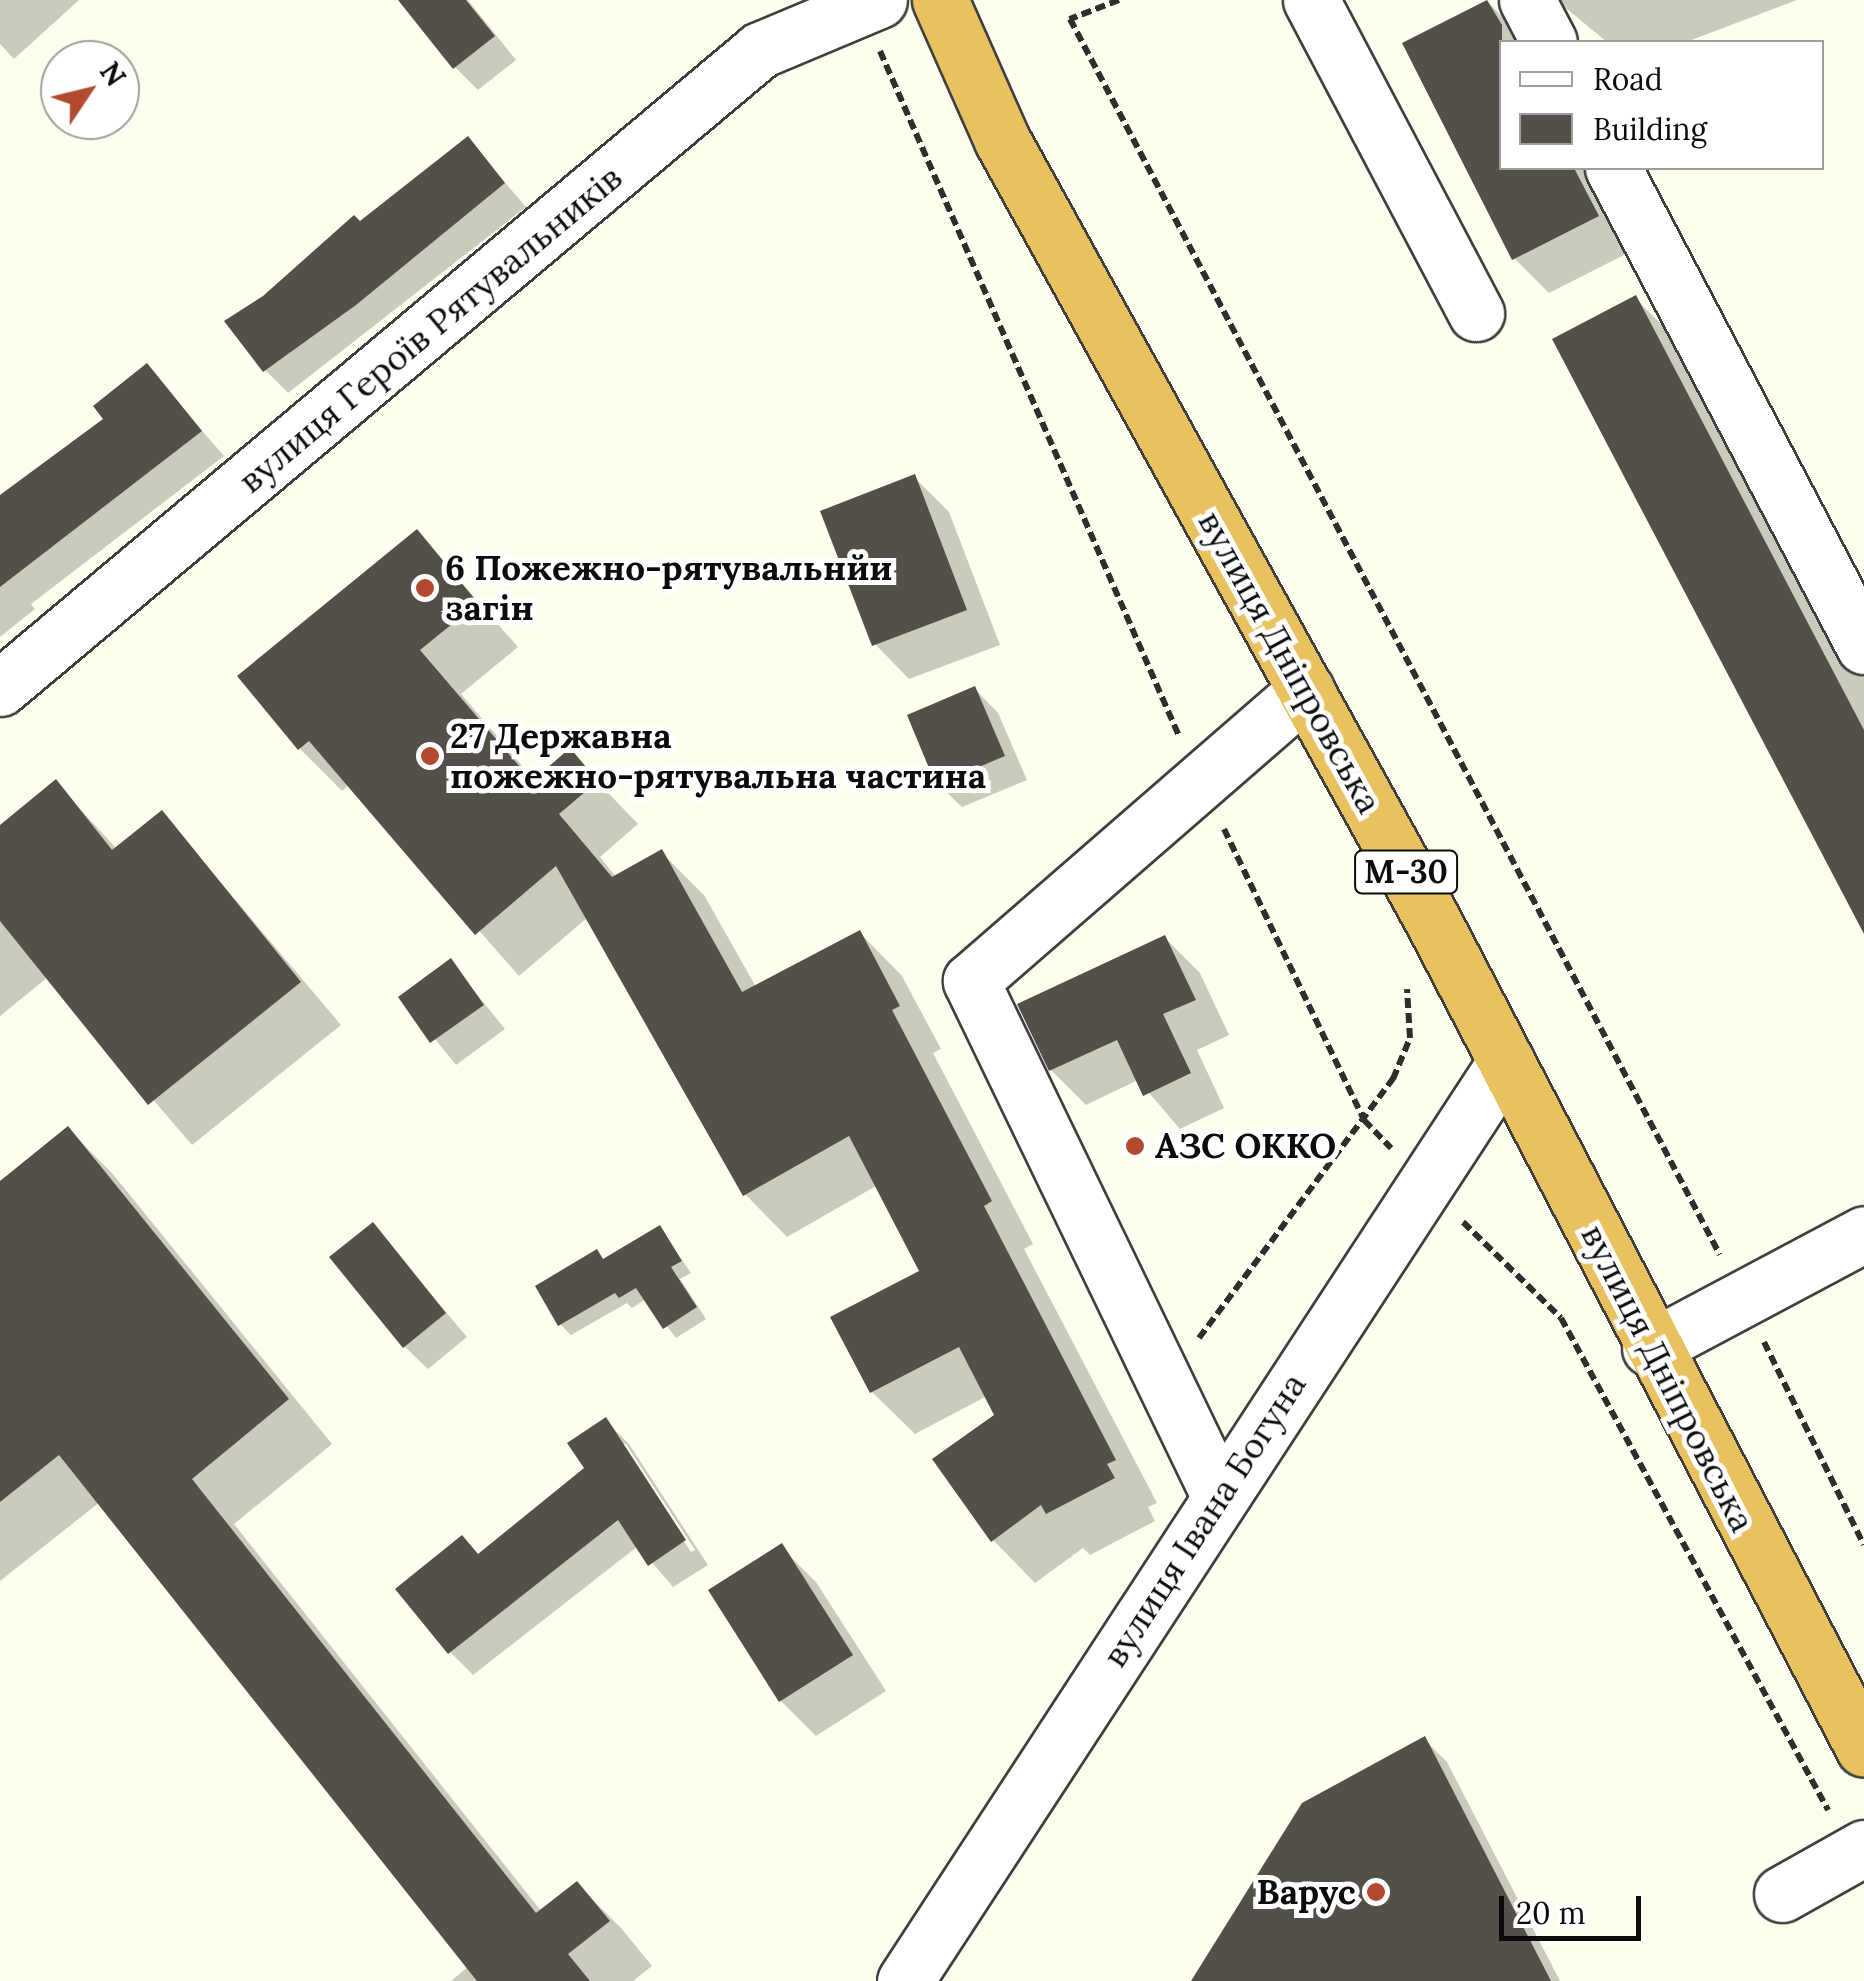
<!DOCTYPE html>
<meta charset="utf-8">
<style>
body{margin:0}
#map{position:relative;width:1864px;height:1981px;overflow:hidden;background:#fdfeed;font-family:Lora,serif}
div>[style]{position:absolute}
.shadow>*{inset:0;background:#0003}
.building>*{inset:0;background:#545049}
.path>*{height:6px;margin-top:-3px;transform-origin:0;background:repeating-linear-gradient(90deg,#2e2e2e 0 10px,transparent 0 15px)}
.roads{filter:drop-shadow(2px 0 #3f3f3f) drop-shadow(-2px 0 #3f3f3f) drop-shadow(0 2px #3f3f3f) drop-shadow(0 -2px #3f3f3f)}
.minor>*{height:55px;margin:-27.5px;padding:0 27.5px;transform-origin:27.5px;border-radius:27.5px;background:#fff}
.highway>*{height:55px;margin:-27.5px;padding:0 27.5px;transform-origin:27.5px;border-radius:27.5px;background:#e9c15f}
.dots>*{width:28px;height:28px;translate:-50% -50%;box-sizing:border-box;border:5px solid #fff;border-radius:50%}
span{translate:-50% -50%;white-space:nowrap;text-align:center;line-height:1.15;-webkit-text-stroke:10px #fff;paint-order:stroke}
.shield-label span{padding:2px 8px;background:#fff;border:2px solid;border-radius:8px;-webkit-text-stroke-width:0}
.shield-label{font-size:32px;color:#0c0c0c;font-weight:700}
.street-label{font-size:35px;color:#0c0c0c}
.poi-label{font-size:35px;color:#0c0c0c;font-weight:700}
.left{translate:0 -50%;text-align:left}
.right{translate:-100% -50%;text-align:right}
.legend{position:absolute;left:1499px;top:40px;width:325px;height:130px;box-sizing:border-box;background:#fff;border:2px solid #9e9e9e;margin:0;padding:12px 18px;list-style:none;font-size:30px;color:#0c0c0c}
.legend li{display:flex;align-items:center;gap:20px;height:50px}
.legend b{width:50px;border:2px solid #9e9e9e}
.north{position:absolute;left:40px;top:40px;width:100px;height:100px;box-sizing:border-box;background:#fff;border:2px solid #9e9e9e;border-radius:50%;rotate:55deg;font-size:28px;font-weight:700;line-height:40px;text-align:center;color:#0c0c0c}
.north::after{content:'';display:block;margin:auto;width:35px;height:45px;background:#b14a2f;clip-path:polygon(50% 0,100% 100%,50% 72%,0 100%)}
.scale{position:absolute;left:1499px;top:1896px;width:142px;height:45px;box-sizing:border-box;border:5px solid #0c0c0c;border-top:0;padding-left:12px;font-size:30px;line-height:35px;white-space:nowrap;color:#0c0c0c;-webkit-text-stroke:8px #fff;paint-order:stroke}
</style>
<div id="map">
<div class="shadow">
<i style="clip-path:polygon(0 0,79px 0,14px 59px,0 44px)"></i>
<i style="clip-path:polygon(416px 0,468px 0,516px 60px,478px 90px,455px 67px)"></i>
<i style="clip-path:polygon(1556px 0,1797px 0,1686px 42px,1607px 42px)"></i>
<i style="clip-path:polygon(1488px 2px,1526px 42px,1502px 42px,1502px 168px,1589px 168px,1632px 251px,1549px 293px,1514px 258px,1406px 44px)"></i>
<i style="clip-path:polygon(468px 139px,526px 207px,288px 393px,265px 370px,264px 298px)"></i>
<i style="clip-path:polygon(1635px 298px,1699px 362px,1864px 677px,1864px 928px)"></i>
<i style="clip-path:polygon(146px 366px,224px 456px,31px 604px,35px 609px,0 637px,0 499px,107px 420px)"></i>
<i style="clip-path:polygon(914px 477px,949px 512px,1000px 645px,909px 679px,875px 644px)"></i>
<i style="clip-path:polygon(417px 532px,518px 647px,461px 694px,535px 781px,569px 752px,638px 824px,600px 857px,616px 877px,661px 852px,704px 895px,756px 987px,860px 933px,902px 976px,941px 1049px,933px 1053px,1033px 1244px,1024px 1249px,1157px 1503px,1148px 1507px,1155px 1521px,1090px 1555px,1083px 1548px,1035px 1583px,993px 1540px,997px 1416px,987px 1396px,915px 1434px,872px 1392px,922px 1272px,876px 1186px,787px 1237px,745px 1194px,588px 917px,519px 976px,350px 784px,342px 791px,300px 749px)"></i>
<i style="clip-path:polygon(975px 689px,998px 713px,1027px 780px,962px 807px,938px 784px)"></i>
<i style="clip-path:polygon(56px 783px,117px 849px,162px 813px,341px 1025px,192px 1145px,48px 977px,0 1016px,0 828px)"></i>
<i style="clip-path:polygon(1165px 938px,1200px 973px,1229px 1035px,1197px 1050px,1224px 1108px,1180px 1129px,1138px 1080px,1086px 1105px,1051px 1070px)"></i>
<i style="clip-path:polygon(451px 962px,505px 1029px,456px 1065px,401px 997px)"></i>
<i style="clip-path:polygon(68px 1129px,112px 1173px,332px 1444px,234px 1524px,542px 1912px,577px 1884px,621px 1928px,652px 1966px,633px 1981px,451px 1981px,469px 1966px,100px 1502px,0 1581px,0 1185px)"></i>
<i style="clip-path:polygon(372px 1225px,467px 1337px,428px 1369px,404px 1346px)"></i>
<i style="clip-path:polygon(660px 1228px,691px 1273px,680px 1279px,706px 1319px,676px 1338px,646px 1299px,632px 1308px,627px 1303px,571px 1335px,560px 1324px,597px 1253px,605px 1261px)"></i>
<i style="clip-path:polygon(evenodd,606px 1421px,629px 1444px,708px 1565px,673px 1587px,638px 1546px,473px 1675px,450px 1652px,479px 1556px,587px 1468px,606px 1421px,620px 1444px,626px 1444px,695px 1550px,691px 1552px,620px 1444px)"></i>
<i style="clip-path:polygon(781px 1547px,816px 1582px,886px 1691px,816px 1736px,781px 1701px)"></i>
<i style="clip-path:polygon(1424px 1739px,1447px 1762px,1560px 1981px,1194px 1981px)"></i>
</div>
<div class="building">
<i style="clip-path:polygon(398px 0,466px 0,495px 36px,453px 69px)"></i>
<i style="clip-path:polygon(1487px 0,1502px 25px,1502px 168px,1574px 168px,1599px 216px,1512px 260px,1402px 43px)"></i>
<i style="clip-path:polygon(468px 136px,505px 183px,356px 305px,263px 372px,224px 321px,263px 296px,354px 215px,360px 221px)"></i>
<i style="clip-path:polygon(1636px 295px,1864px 730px,1864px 934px,1552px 339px)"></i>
<i style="clip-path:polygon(147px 363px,202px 431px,0 587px,0 495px,103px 419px,93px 406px)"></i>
<i style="clip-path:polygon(915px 474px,967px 610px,872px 646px,820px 511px)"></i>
<i style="clip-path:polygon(417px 529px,478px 603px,420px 650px,532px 781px,570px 748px,598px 781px,559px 814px,612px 877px,662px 849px,742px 992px,860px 930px,900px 1006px,892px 1010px,992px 1201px,984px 1206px,1116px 1460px,1107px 1464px,1115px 1478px,1046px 1514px,1041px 1505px,991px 1542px,932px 1459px,994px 1415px,959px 1347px,870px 1393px,830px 1317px,919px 1271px,849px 1136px,743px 1196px,556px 866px,475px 935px,309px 741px,298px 750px,237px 676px)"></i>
<i style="clip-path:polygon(975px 686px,1005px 756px,936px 785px,907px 715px)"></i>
<i style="clip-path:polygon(56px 779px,112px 850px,162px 810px,301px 982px,148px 1105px,0 921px,0 825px)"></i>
<i style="clip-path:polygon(1165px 935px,1196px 1000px,1163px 1014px,1191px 1073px,1143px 1096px,1117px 1040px,1049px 1071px,1017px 1004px)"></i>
<i style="clip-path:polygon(451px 958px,484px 1005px,430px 1043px,398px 997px)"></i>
<i style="clip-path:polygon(68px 1126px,289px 1399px,192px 1479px,536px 1913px,577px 1881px,610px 1921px,568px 1954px,590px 1981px,477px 1981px,59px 1455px,0 1502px,0 1181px)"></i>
<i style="clip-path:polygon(373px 1222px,446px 1313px,403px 1348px,329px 1257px)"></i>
<i style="clip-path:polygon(660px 1225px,682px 1261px,671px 1267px,697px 1307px,663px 1329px,636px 1288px,619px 1298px,615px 1293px,558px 1326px,535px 1286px,597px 1249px,603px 1259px)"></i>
<i style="clip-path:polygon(606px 1417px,686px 1540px,648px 1566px,618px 1520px,448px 1654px,395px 1589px,462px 1535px,478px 1554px,584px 1468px,567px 1443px)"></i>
<i style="clip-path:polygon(782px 1543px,853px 1655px,779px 1702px,708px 1590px)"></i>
<i style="clip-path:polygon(1425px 1736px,1551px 1981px,1191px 1981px,1302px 1803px)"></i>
</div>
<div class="path">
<i style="left:1119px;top:0;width:53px;rotate:158.8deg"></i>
<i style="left:1070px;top:19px;width:1396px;rotate:62.26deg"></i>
<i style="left:880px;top:51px;width:747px;rotate:66.42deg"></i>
<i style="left:1224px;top:829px;width:323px;rotate:64.3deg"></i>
<i style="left:1364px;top:1120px;width:39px;rotate:46deg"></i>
<i style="left:1463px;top:1222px;width:137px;rotate:44.4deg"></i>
<i style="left:1561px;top:1318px;width:560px;rotate:61.51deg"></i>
<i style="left:1199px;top:1338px;width:324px;rotate:-53.2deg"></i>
<i style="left:1393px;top:1079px;width:44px;rotate:-67.5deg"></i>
<i style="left:1410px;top:1038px;width:49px;rotate:-93.5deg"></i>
<i style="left:1764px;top:1342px;width:226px;rotate:63.8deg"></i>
</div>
<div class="roads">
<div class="minor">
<i style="left:1311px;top:0;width:354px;rotate:62.2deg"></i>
<i style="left:1527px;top:0;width:47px;rotate:62.4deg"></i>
<i style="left:1613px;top:168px;width:540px;rotate:62.3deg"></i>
<i style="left:0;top:688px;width:992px;rotate:-40.01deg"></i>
<i style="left:760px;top:50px;width:129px;rotate:-22.8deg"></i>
<i style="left:1650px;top:1348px;width:242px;rotate:-28deg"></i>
<i style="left:1219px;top:1495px;width:571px;rotate:-115.76deg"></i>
<i style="left:971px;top:981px;width:444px;rotate:-41deg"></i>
<i style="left:1782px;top:1894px;width:94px;rotate:-29.3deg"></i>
<i style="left:905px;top:1981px;width:1099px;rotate:-56.84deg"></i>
</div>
<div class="highway">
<i style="left:940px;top:0;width:153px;rotate:66.1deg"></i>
<i style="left:1002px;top:140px;width:892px;rotate:61.11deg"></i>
<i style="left:1433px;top:921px;width:933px;rotate:62.5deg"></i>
</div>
</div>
<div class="dots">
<i style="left:425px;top:588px;background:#b14a2f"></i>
<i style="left:430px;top:756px;background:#b14a2f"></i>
<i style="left:1135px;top:1146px;background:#b14a2f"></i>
<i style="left:1376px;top:1892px;background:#b14a2f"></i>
</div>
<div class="shield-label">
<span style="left:1406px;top:872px">М-30</span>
</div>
<div class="street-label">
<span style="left:430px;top:329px;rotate:-40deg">вулиця Героїв Рятувальників</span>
<span style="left:1290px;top:662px;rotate:61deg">вулиця Дніпровська</span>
<span style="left:1668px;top:1378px;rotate:63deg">вулиця Дніпровська</span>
<span style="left:1204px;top:1520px;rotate:-57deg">вулиця Івана Богуна</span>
</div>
<div class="poi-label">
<span class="left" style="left:445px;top:588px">6 Пожежно-рятувальнйи<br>загін</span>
<span class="left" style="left:450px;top:756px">27 Державна<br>пожежно-рятувальна частина</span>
<span class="left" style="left:1155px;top:1146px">АЗС ОККО</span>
<span class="right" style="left:1356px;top:1892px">Варус</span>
</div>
<ul class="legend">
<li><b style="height:12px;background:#fff"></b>Road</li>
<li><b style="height:28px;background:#545049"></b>Building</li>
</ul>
<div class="north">N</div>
<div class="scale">20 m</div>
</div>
